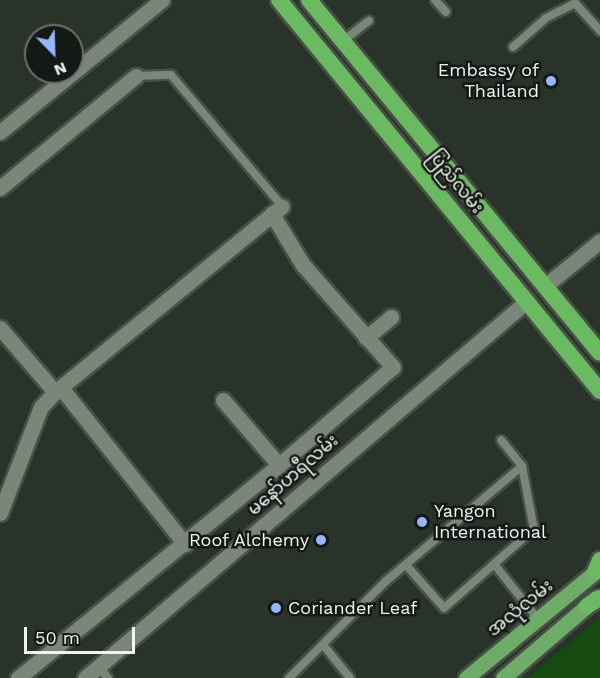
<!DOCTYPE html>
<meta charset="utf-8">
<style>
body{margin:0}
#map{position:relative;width:600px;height:678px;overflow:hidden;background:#2a3329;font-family:"Work Sans","Noto Sans Myanmar",sans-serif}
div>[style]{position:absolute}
.green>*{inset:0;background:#154b10}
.roads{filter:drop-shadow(2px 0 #484f47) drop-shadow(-2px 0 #484f47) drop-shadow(0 2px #484f47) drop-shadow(0 -2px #484f47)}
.service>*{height:8px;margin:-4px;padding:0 4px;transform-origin:4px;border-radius:4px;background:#7b857a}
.minor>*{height:15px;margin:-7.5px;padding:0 7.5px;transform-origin:7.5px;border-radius:7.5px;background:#7b857a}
.tertiary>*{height:15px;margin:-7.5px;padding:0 7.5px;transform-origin:7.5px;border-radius:7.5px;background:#7b857a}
.primary>*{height:15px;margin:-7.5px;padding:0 7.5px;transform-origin:7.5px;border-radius:7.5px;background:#6ead67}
.trunk>*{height:16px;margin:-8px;padding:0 8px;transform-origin:8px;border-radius:8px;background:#6aba61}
.dots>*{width:16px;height:16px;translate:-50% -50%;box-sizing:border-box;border:3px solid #151915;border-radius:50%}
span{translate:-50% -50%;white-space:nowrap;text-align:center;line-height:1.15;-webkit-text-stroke:5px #151915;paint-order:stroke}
.poi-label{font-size:18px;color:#eff5ee}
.right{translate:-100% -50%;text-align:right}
.left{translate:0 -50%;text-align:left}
.street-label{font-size:18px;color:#eff5ee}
.north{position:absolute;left:24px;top:24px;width:60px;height:60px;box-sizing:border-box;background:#151915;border:2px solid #6c716c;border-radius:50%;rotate:157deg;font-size:16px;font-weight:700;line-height:24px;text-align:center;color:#eff5ee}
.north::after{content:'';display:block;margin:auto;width:21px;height:27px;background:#96b6fd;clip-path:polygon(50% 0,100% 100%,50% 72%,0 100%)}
.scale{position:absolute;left:24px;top:627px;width:111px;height:27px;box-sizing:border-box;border:3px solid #eff5ee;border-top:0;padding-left:8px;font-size:18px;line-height:21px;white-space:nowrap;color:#eff5ee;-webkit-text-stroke:4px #151915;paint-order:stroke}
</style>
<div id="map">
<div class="green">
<i style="clip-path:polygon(600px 617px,600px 678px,528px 678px)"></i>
</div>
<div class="roads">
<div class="service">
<i style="left:435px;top:0;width:16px;rotate:47deg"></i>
<i style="left:343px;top:41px;width:33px;rotate:-38deg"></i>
<i style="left:513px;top:47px;width:44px;rotate:-41.3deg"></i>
<i style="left:546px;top:18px;width:33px;rotate:-27deg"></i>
<i style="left:575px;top:3px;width:38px;rotate:48deg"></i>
<i style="left:136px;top:76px;width:35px;rotate:-2deg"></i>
<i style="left:171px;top:75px;width:172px;rotate:49.7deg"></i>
<i style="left:494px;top:564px;width:70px;rotate:51.3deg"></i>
<i style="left:406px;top:565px;width:57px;rotate:48.5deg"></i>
<i style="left:444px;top:608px;width:120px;rotate:-41.3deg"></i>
<i style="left:534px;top:529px;width:64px;rotate:-100.8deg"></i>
<i style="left:522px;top:466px;width:33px;rotate:-129deg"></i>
<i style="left:324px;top:646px;width:41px;rotate:50.9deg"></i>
<i style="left:99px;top:667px;width:14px;rotate:51deg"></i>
<i style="left:289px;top:678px;width:137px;rotate:-45deg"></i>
<i style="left:386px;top:581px;width:178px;rotate:-40.2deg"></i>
</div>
<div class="minor">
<i style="left:0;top:188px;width:176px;rotate:-39.5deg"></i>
<i style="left:545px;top:286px;width:71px;rotate:-39.3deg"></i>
<i style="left:0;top:328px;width:84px;rotate:49.3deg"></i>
<i style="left:366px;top:338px;width:33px;rotate:-40deg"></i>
<i style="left:62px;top:389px;width:198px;rotate:51.6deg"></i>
<i style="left:223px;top:400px;width:86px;rotate:49.3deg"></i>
<i style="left:279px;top:465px;width:150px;rotate:-40.7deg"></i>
<i style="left:393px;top:367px;width:136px;rotate:-131.4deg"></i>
<i style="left:303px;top:265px;width:60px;rotate:-121.3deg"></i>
<i style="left:0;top:513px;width:114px;rotate:-68.9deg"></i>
<i style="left:41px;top:407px;width:21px;rotate:-47deg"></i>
<i style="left:55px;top:392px;width:293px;rotate:-39.3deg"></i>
<i style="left:18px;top:678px;width:337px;rotate:-39.2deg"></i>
<i style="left:85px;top:678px;width:581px;rotate:-40.46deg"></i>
</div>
<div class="tertiary">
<i style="left:0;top:132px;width:209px;rotate:-39.2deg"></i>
</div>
<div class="primary">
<i style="left:466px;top:678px;width:173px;rotate:-39.4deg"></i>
<i style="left:503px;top:678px;width:123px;rotate:-40.7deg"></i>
</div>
<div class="trunk">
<i style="left:279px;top:0;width:506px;rotate:50.61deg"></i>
<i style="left:309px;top:0;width:457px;rotate:50.5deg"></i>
<i style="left:595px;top:572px;width:13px;rotate:-67deg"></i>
<i style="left:587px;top:606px;width:15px;rotate:-32deg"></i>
</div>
</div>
<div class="dots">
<i style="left:551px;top:81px;background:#96b6fd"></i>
<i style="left:422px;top:522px;background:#96b6fd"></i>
<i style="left:321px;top:540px;background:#96b6fd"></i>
<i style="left:276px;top:608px;background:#96b6fd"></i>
</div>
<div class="poi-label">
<span class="right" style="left:539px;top:81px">Embassy of<br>Thailand</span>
<span class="left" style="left:434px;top:522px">Yangon<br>International</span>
<span class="right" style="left:309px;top:540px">Roof Alchemy</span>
<span class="left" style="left:288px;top:608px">Coriander Leaf</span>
</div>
<div class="street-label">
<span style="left:456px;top:182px;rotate:51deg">ပြည်လမ်း</span>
<span style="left:293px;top:475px;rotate:-41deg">မနော်ဟရီလမ်း</span>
<span style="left:520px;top:608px;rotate:-39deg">အလုံလမ်း</span>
</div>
<div class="north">N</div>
<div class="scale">50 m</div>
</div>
